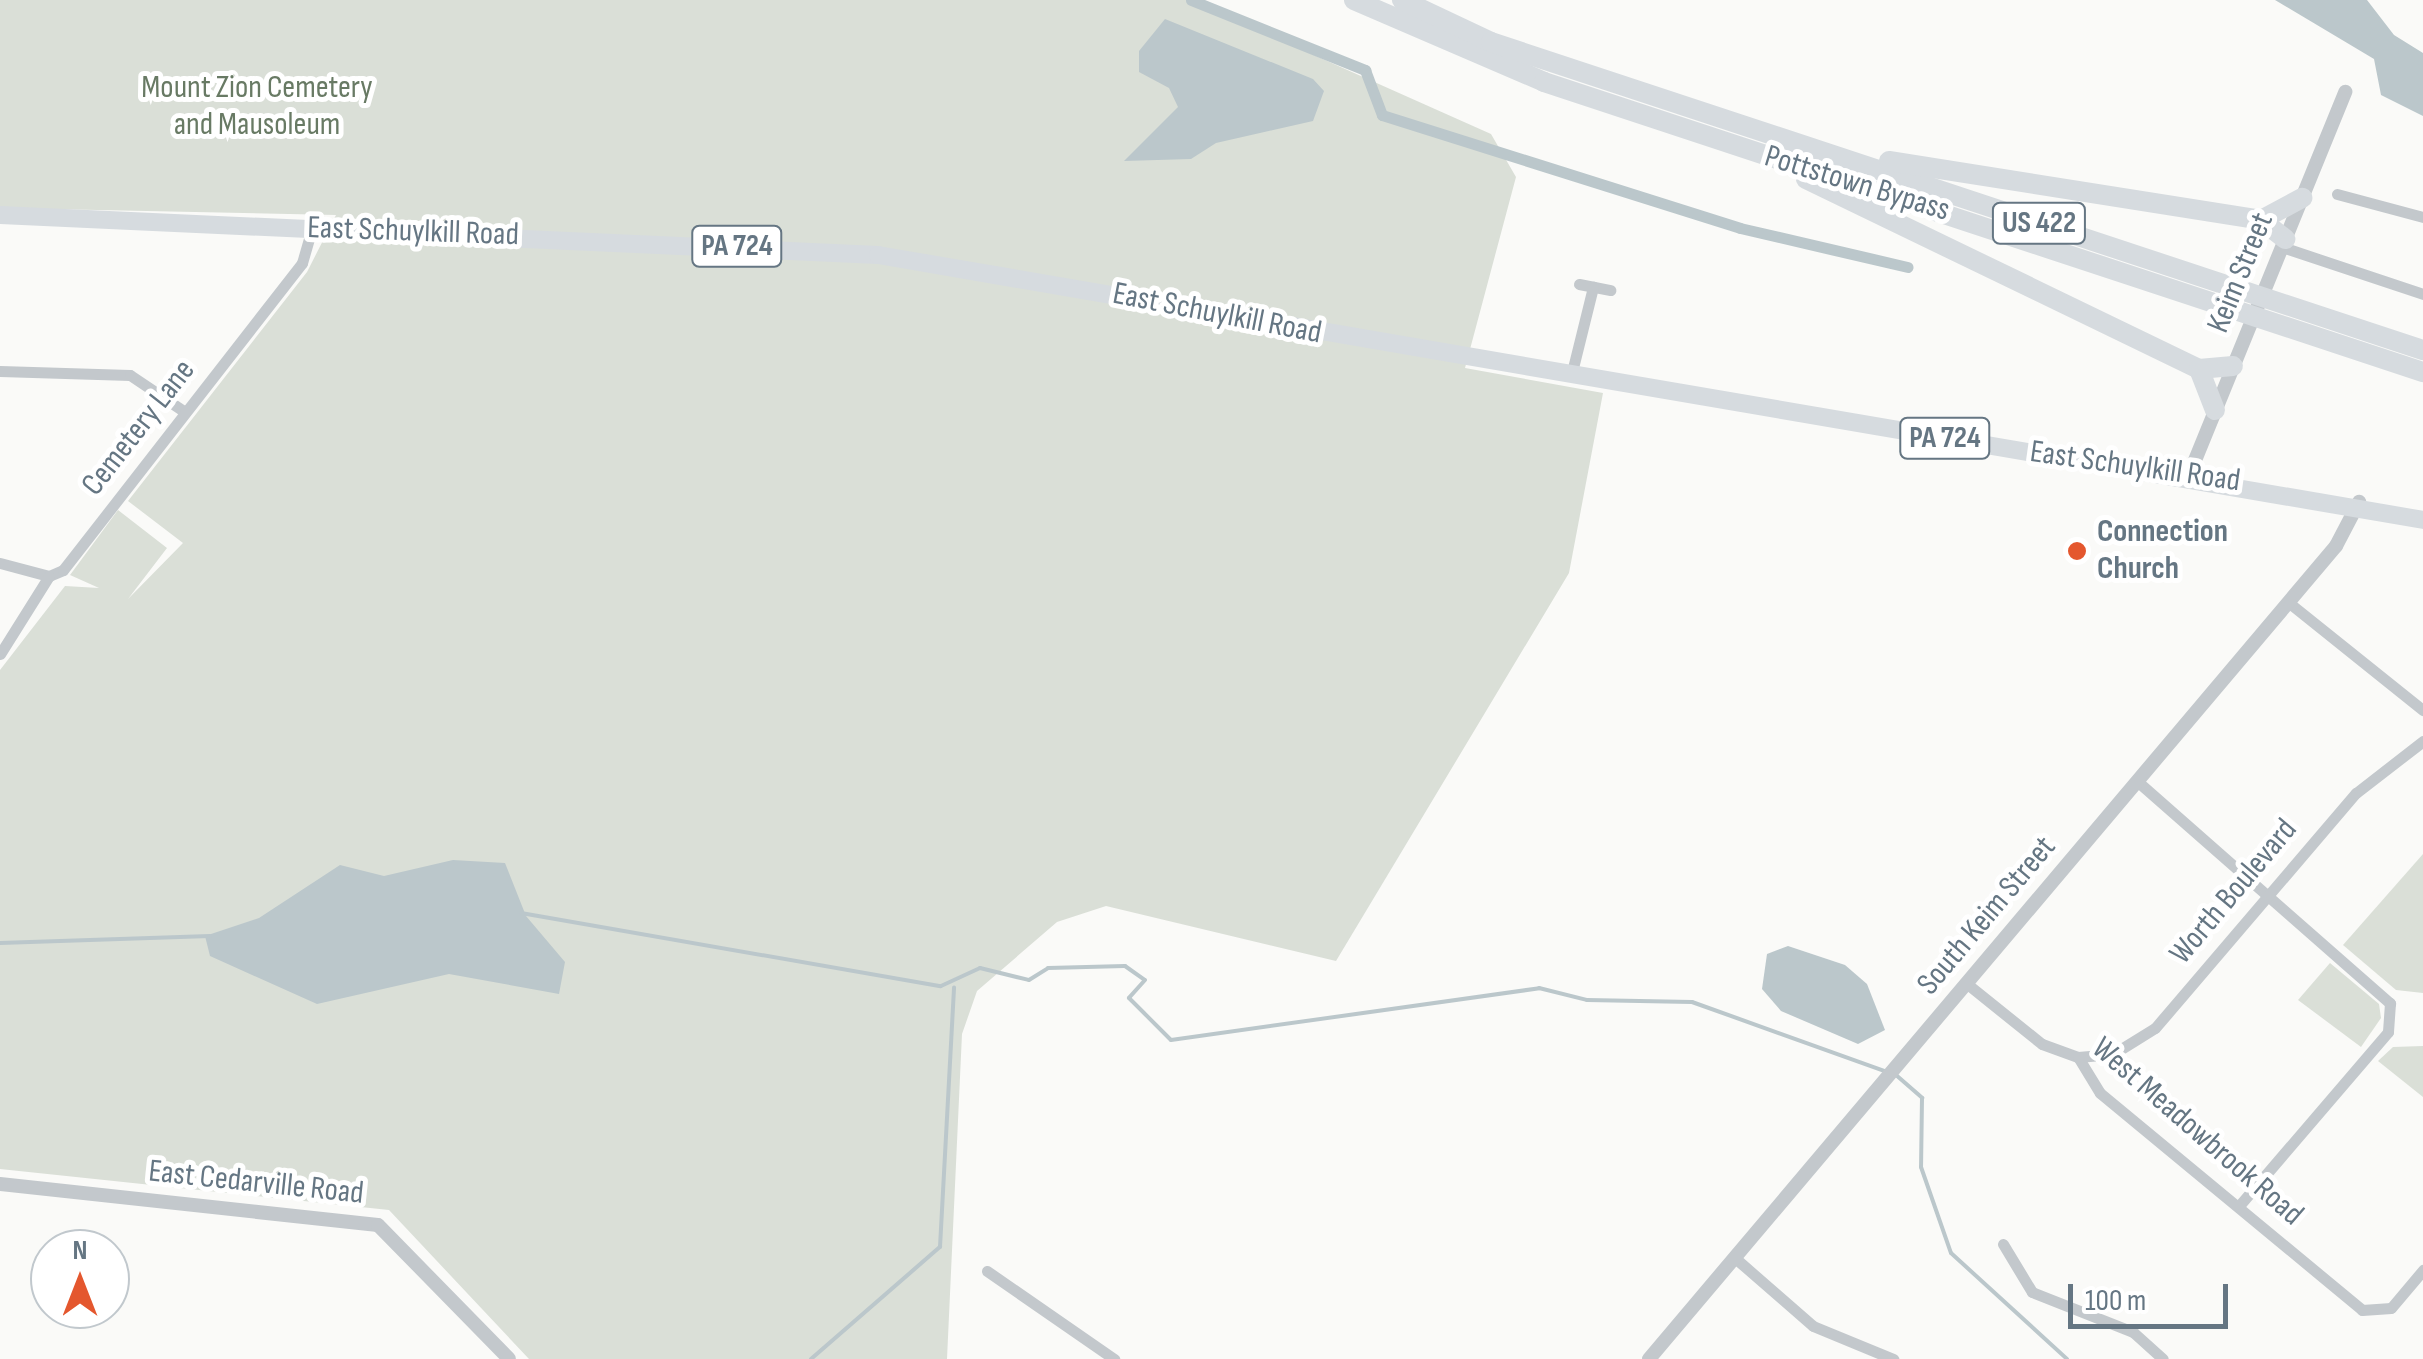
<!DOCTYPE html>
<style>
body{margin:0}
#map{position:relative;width:2423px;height:1359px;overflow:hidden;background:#fafaf8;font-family:"Sofia Sans Condensed",sans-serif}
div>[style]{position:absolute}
.green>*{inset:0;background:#dadfd7}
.water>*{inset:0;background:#bbc7cb}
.stream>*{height:4px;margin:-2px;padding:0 2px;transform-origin:2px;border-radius:2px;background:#bbc7cb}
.canal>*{height:11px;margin:-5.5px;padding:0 5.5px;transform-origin:5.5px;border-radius:5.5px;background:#bbc7cb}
.minor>*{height:11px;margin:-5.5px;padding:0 5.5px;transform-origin:5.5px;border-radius:5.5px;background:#c3c8cc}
.tertiary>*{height:14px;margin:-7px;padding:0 7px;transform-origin:7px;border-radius:7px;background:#c3c8cc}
.primary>*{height:18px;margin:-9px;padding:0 9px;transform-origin:9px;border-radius:9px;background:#d6dbdf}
.motorway>*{height:20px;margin:-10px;padding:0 10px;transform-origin:10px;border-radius:10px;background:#d6dbdf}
.dots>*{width:28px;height:28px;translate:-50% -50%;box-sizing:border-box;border:5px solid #fff;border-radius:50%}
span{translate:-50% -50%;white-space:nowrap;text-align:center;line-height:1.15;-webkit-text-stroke:10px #fff;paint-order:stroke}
.shield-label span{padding:2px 8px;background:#fff;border:2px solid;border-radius:8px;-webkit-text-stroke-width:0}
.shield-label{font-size:30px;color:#657683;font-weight:700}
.park-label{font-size:32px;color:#687a64}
.street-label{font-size:32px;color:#657683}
.poi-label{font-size:32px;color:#657683;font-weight:700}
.left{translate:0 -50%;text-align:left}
.north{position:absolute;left:30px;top:1229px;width:100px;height:100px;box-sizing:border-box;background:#fff;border:2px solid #c1c8cd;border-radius:50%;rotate:0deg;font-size:28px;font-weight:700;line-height:40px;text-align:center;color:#657683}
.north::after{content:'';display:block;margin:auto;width:35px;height:45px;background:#e4572e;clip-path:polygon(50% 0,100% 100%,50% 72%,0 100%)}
.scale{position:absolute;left:2068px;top:1284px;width:160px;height:45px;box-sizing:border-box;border:5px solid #657683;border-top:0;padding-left:12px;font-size:30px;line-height:35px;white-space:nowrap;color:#657683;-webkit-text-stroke:8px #fff;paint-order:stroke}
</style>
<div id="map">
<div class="green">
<i style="clip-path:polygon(0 0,1190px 0,1491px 134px,1516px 177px,1465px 368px,1603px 393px,1569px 573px,1336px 961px,1106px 906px,1057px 922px,977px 991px,962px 1034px,947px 1359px,529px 1359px,389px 1210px,0 1169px,0 670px,65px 586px,99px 588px,70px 575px,118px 510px,167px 548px,128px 599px,183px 543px,128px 501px,307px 272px,336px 215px,0 208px)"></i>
<i style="clip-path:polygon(2423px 854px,2423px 993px,2396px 990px,2343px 945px)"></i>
<i style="clip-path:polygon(2330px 963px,2379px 1004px,2381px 1018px,2361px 1047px,2298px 1000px)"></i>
<i style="clip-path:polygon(2423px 1046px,2423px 1097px,2378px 1061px,2393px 1047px)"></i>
</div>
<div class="water">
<i style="clip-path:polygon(2275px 0,2367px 0,2394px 35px,2423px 53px,2423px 116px,2381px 95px,2374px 59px)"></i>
<i style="clip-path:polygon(1165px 19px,1313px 79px,1324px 91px,1313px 121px,1216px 143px,1191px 159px,1124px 161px,1178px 107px,1169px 88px,1139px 72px,1139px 51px)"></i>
<i style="clip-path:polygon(453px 860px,505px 863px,526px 916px,565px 962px,559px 994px,449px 974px,317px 1004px,210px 956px,205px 936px,259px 918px,340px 865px,384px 876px)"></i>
<i style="clip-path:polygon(1788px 946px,1845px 965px,1867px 984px,1885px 1030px,1858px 1044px,1781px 1011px,1762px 989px,1767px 954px)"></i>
</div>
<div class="stream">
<i style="left:521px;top:913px;width:426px;rotate:9.9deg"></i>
<i style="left:941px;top:986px;width:43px;rotate:-24.8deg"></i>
<i style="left:980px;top:968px;width:50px;rotate:13.8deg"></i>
<i style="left:1029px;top:980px;width:22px;rotate:-32deg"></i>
<i style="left:1048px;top:968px;width:77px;rotate:-1.5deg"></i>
<i style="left:1125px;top:966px;width:24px;rotate:35deg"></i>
<i style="left:1145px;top:980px;width:24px;rotate:132deg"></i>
<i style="left:1129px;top:998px;width:59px;rotate:45deg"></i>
<i style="left:1171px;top:1040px;width:372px;rotate:-8deg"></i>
<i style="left:1539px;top:988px;width:49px;rotate:14deg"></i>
<i style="left:1587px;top:1000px;width:105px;rotate:1.1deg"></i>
<i style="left:1692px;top:1002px;width:207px;rotate:19.7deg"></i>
<i style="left:0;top:943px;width:210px;rotate:-1.9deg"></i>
<i style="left:1896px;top:1075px;width:35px;rotate:41deg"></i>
<i style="left:1922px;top:1098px;width:69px;rotate:90.8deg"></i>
<i style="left:1921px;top:1167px;width:91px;rotate:70.8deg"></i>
<i style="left:1951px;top:1253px;width:157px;rotate:42.4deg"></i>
<i style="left:811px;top:1359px;width:171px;rotate:-41deg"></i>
<i style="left:940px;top:1247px;width:260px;rotate:-86.9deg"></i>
</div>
<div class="canal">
<i style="left:1191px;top:0;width:188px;rotate:21.9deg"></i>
<i style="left:1365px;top:70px;width:48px;rotate:69.3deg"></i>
<i style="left:1382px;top:115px;width:375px;rotate:17.5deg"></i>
<i style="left:1740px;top:228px;width:172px;rotate:13.1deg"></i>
</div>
<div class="minor">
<i style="left:2337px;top:194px;width:89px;rotate:15deg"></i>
<i style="left:2282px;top:247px;width:149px;rotate:18.4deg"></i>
<i style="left:1579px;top:284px;width:32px;rotate:11deg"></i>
<i style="left:0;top:371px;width:130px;rotate:1.8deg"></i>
<i style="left:130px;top:375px;width:66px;rotate:33.9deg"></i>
<i style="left:1571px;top:376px;width:92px;rotate:-76.1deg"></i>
<i style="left:0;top:563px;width:51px;rotate:14.9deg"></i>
<i style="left:49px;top:576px;width:15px;rotate:-23deg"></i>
<i style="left:63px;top:570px;width:389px;rotate:-52.1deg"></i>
<i style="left:302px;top:263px;width:36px;rotate:-74deg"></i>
<i style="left:2288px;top:602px;width:173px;rotate:38.7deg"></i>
<i style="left:0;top:654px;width:92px;rotate:-57.9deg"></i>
<i style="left:2137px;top:781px;width:337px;rotate:41.3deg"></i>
<i style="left:2390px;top:1003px;width:29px;rotate:94deg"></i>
<i style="left:2388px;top:1032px;width:230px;rotate:130.6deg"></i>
<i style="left:1966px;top:983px;width:97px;rotate:38.8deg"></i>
<i style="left:2042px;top:1044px;width:38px;rotate:20deg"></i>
<i style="left:2078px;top:1057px;width:42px;rotate:58.6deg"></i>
<i style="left:2100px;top:1093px;width:340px;rotate:39.6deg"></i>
<i style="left:2362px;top:1310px;width:29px;rotate:-4deg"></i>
<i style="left:2391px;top:1308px;width:50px;rotate:-49.9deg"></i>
<i style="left:2078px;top:1057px;width:35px;rotate:-5deg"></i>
<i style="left:2113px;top:1054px;width:49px;rotate:-31.8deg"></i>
<i style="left:2155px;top:1028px;width:309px;rotate:-49.5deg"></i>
<i style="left:2356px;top:793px;width:85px;rotate:-37.8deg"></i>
<i style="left:2003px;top:1244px;width:56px;rotate:58.9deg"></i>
<i style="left:2032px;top:1292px;width:109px;rotate:21.6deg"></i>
<i style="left:2133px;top:1332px;width:40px;rotate:42deg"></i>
<i style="left:1735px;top:1258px;width:103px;rotate:41.1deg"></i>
<i style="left:1813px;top:1326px;width:87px;rotate:22.4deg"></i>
<i style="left:987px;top:1271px;width:155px;rotate:34.7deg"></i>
</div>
<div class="tertiary">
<i style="left:2189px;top:475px;width:414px;rotate:-67.8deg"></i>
<i style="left:0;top:1184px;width:380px;rotate:6.2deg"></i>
<i style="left:378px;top:1225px;width:187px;rotate:45.6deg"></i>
<i style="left:1649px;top:1359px;width:1064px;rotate:-49.8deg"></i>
<i style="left:2336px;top:546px;width:50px;rotate:-62.4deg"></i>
</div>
<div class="primary">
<i style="left:0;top:215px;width:879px;rotate:2.61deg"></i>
<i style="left:878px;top:255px;width:1568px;rotate:9.73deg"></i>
</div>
<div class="motorway">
<i style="left:1354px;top:0;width:207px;rotate:23.3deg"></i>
<i style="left:1544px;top:82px;width:926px;rotate:18.26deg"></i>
<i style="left:1402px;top:0;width:98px;rotate:25.3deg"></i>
<i style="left:1491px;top:42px;width:982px;rotate:18.29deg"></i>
<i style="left:1889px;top:161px;width:377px;rotate:9deg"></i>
<i style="left:2261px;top:220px;width:31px;rotate:38deg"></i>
<i style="left:1806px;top:179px;width:437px;rotate:25.8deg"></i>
<i style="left:2199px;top:369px;width:34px;rotate:-5deg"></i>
<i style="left:2261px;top:220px;width:47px;rotate:-28.2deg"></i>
<i style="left:2199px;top:369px;width:44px;rotate:68.7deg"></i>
</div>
<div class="dots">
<i style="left:2077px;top:551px;background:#e4572e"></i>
</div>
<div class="shield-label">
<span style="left:2039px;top:223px">US 422</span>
<span style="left:737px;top:246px">PA 724</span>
<span style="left:1945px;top:438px">PA 724</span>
</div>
<div class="park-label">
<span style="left:257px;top:107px">Mount Zion Cemetery<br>and Mausoleum</span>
</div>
<div class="street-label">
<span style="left:1857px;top:184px;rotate:17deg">Pottstown Bypass</span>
<span style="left:413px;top:232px;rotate:2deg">East Schuylkill Road</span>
<span style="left:2241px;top:273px;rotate:-68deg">Keim Street</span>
<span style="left:1217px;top:314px;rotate:11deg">East Schuylkill Road</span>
<span style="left:139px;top:428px;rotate:-52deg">Cemetery Lane</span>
<span style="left:2135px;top:467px;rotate:8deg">East Schuylkill Road</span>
<span style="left:2234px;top:892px;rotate:-50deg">Worth Boulevard</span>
<span style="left:1987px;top:916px;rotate:-50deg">South Keim Street</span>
<span style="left:2197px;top:1132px;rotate:41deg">West Meadowbrook Road</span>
<span style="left:256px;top:1183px;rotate:6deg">East Cedarville Road</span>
</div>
<div class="poi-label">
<span class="left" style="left:2097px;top:551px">Connection<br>Church</span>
</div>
<div class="north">N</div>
<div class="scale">100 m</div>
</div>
